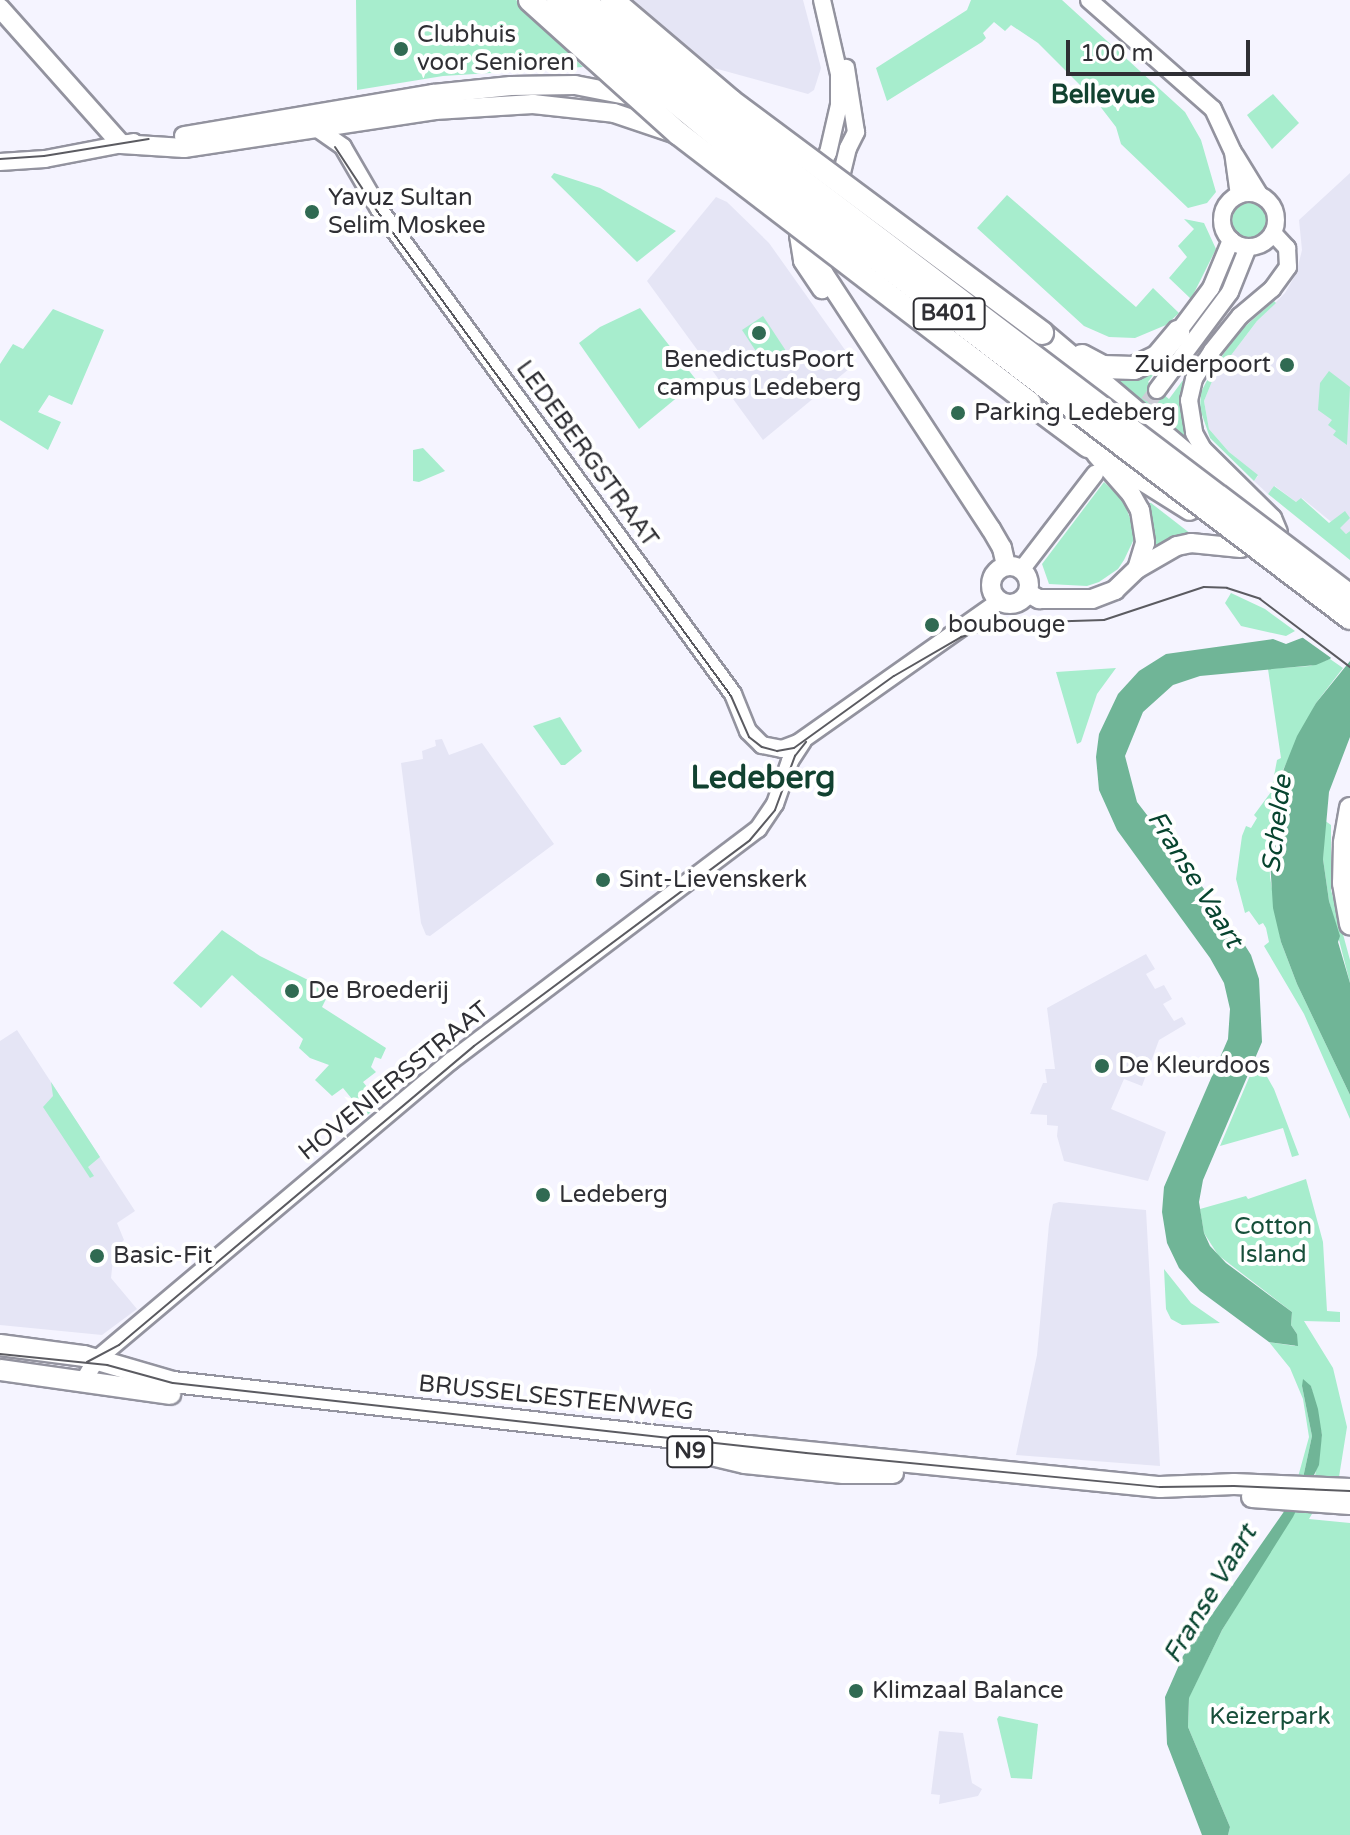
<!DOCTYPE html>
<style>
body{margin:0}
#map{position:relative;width:1350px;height:1835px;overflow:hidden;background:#f5f4ff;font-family:"Varela Round",sans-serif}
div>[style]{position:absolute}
.built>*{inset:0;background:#e5e5f5}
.green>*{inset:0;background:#a7edcd}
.round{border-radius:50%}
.water>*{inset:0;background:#70b597}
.pier>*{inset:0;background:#f5f4ff}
.tertiary-tunnel>*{height:16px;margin-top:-8px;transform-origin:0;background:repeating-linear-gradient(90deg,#cdcdd6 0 16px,transparent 0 24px)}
.roads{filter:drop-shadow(2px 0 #93939f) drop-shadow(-2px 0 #93939f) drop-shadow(0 2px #93939f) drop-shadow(0 -2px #93939f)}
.tertiary>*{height:16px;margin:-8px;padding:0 8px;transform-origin:8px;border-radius:8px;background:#fff}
.tertiary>.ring{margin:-8px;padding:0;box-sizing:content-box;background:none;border:16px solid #fff;border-radius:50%}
.secondary>*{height:18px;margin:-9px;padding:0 9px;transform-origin:9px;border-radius:9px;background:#fff}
.secondary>.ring{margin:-9px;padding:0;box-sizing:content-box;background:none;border:18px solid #fff;border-radius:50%}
.primary>*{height:20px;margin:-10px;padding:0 10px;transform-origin:10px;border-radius:10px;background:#fff}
.motorway>*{height:22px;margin:-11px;padding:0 11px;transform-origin:11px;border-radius:11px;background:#fff}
.tram>*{height:2px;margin:-1px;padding:0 1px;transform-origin:1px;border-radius:1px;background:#5b5b61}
.bridges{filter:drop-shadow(2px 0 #93939f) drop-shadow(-2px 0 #93939f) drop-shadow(0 2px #93939f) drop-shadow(0 -2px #93939f)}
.motorway-bridge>*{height:22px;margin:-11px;padding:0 11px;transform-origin:11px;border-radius:11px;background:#fff}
.dots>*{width:22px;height:22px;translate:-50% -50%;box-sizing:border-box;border:4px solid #fff;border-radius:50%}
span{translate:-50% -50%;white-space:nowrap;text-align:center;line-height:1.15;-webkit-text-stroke:8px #fff;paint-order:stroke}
.shield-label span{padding:2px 6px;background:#fff;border:2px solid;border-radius:6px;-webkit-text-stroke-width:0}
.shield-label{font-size:22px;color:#2f2f34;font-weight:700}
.poi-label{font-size:24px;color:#2f2f34}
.left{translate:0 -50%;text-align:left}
.right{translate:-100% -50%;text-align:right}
.street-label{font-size:24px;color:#2f2f34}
.park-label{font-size:24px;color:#174f3a}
.neighbourhood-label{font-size:26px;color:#124230;font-weight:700}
.water-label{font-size:26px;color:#07442f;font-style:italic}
.district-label{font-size:32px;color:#124230;font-weight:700}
.scale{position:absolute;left:1066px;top:40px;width:184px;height:36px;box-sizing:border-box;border:4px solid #2f2f34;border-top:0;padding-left:10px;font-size:24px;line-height:28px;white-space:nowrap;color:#2f2f34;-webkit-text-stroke:6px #fff;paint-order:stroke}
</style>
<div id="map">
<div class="built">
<i style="clip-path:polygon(626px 0,803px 0,821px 68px,814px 90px,808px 94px,703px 65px)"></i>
<i style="clip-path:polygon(1350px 173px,1350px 531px,1346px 534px,1302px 498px,1296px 502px,1275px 486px,1268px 494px,1254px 481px,1258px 476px,1229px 452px,1209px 429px,1204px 401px,1213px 379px,1257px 321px,1285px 293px,1296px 274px,1302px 250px,1299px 220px)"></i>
<i style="clip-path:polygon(716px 197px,727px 202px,769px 243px,855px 364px,763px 440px,647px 281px)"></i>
<i style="clip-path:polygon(442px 739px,449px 755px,482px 743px,554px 844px,430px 936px,426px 935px,421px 923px,401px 763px,423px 759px,422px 751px,436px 746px,435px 740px)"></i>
<i style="clip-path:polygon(1146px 954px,1155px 969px,1146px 974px,1155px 989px,1164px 985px,1172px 999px,1163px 1004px,1174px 1021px,1182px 1017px,1186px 1024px,1159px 1040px,1142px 1086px,1124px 1079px,1111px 1109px,1166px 1132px,1148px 1181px,1064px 1161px,1057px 1136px,1058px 1126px,1047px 1125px,1047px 1115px,1030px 1114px,1043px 1083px,1047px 1083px,1045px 1069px,1055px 1069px,1047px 1008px)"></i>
<i style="clip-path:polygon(17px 1030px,135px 1211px,117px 1223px,124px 1240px,114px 1250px,111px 1278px,137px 1309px,102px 1335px,0 1325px,0 1041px)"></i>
<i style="clip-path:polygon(1059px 1202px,1146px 1210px,1160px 1466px,1016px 1455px,1037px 1355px,1049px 1224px,1053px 1204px)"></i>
<i style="clip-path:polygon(939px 1731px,963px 1733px,972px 1783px,982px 1789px,978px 1796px,939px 1804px,940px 1795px,931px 1794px)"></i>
</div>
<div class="green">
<i style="clip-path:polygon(356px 0,516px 0,583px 67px,443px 76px,357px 90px)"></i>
<i style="clip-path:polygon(971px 0,1062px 0,1185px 112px,1201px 140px,1216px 192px,1207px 203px,1188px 208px,1121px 144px,1116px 127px,1096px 101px,1038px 43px,1011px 25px,1005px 31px,994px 22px,983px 33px,986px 38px,982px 42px,887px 101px,876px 68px,967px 10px)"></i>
<i style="clip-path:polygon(1273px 94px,1299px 123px,1272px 149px,1247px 115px)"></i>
<i style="clip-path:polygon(554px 173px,600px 188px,676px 231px,637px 262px,551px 177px)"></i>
<i style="clip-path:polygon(1007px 195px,1136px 307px,1153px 288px,1179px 313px,1166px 325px,1135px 338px,1109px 337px,1084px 326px,977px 228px)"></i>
<i class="round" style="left:1232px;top:203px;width:36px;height:36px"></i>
<i style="clip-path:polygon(1184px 219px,1204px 223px,1216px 249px,1191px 299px,1169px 278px,1187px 257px,1178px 246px,1194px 229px)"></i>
<i style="clip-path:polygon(1274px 301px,1276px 303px,1257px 321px,1213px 379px,1204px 401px,1209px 429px,1229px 452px,1258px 475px,1254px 481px,1210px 438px,1200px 409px,1201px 392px,1214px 367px,1241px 330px)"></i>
<i style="clip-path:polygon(640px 308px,697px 381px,639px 429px,579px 343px,600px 327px)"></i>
<i style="clip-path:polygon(53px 309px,104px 330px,72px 405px,49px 395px,38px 412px,61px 422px,48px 450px,0 420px,0 364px,13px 344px,23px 349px)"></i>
<i style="clip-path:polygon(763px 316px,790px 357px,769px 371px,742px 330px)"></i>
<i style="clip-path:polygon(1166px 357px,1148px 382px,1169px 399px,1189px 372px,1198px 451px,1106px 373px)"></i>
<i style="clip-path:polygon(1329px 371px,1350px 387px,1347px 445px,1333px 435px,1336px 431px,1328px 425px,1332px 420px,1318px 410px,1320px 383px)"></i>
<i style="clip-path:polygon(423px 448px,445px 471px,419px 482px,413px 481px,413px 450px)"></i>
<i style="clip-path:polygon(1104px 482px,1123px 500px,1133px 526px,1134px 539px,1124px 560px,1118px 569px,1099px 582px,1087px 586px,1049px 584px,1042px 564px)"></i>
<i style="clip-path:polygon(1274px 486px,1296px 502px,1301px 498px,1329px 523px,1345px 511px,1350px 518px,1340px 528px,1346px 534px,1350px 531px,1350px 560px,1268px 494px)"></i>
<i style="clip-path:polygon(1146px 503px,1151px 503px,1191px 534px,1152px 548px)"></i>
<i style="clip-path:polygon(1231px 593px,1265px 609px,1295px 631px,1286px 636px,1241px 626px,1225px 603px)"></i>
<i style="clip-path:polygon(1330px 659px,1343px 668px,1316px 703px,1283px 770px,1269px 844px,1270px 877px,1281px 942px,1297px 984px,1350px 1095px,1350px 1119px,1304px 1014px,1264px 946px,1269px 942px,1266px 928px,1263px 923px,1259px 925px,1249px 911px,1245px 913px,1236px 879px,1242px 836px,1246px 826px,1251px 828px,1257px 818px,1254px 815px,1271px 792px,1277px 760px,1281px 758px,1268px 669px,1310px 666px)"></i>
<i style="clip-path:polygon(1116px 668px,1097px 694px,1081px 742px,1077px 744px,1056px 672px)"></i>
<i style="clip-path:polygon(560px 717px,582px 751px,565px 765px,561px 765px,533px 726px)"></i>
<i style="clip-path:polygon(1324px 820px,1331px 825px,1331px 890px,1350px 960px,1350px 983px,1329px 901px,1323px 859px)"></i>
<i style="clip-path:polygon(222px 930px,260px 956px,330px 991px,322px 1007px,386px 1048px,381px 1059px,375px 1057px,371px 1067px,376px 1072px,363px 1082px,381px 1104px,366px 1116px,343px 1088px,332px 1096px,315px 1080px,329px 1065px,310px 1058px,299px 1048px,303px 1039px,232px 975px,201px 1008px,173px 983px)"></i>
<i style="clip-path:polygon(1257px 1059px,1274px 1089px,1299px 1155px,1292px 1157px,1283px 1128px,1220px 1146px)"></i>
<i style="clip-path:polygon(51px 1082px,100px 1157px,88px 1167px,94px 1176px,90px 1178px,43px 1107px,53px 1096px)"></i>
<i style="clip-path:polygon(1306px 1179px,1323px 1242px,1327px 1311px,1340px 1312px,1340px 1322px,1304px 1321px,1333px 1368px,1347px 1427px,1339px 1477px,1332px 1480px,1309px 1519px,1350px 1523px,1350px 1835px,1228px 1835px,1230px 1827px,1188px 1727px,1189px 1697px,1222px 1630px,1315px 1476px,1322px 1435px,1311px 1386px,1302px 1386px,1312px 1436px,1303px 1478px,1298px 1477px,1309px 1437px,1303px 1399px,1290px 1368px,1269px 1342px,1295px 1346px,1297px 1334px,1291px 1325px,1292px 1312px,1218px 1255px,1204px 1233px,1200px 1209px,1246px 1196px,1248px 1199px)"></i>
<i style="clip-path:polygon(1164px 1269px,1191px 1303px,1220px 1323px,1182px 1325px,1171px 1319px,1166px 1309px)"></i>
<i style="clip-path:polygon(999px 1716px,1038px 1724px,1032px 1779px,1011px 1778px,997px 1719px)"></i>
</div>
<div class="water">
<i style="clip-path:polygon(1338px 624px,1339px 648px,1330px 659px,1316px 665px,1200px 676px,1173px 685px,1143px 712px,1125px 756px,1137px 802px,1234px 928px,1251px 955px,1259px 979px,1262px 1042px,1203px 1180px,1199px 1202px,1204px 1233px,1210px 1246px,1226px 1263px,1292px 1312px,1291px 1325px,1297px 1334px,1298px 1346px,1269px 1342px,1200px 1291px,1179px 1268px,1167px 1243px,1162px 1212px,1164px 1187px,1228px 1039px,1230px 1009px,1224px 983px,1210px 958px,1117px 830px,1099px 790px,1096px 757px,1099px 734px,1118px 694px,1139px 671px,1166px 654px,1273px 639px,1286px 644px)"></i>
<i style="clip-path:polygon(1350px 661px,1350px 737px,1329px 792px,1323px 859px,1329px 901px,1340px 936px,1338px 942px,1350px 983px,1350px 1095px,1297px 984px,1281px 942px,1273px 908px,1269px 844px,1283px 771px,1297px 736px,1316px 703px)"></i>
<i style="clip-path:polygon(1303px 1379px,1311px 1386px,1318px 1409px,1322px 1435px,1319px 1465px,1293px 1517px,1222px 1630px,1189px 1698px,1188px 1727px,1230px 1827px,1228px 1835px,1202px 1835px,1167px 1744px,1165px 1697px,1183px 1656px,1283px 1513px,1303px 1478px,1312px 1436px,1302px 1386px)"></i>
</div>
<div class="pier">
<i style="clip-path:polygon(1350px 609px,1350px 644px,1334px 660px,1299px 635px,1336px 621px)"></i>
</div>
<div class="tertiary-tunnel">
<i style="left:1134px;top:422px;width:39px;rotate:-54deg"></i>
</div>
<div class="roads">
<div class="tertiary">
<i style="left:1089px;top:0;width:165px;rotate:41.3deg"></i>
<i style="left:1213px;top:109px;width:47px;rotate:65.1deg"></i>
<i style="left:1233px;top:152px;width:43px;rotate:82.1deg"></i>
<i style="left:312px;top:125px;width:38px;rotate:35deg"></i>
<i style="left:343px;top:147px;width:72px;rotate:59.9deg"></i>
<i style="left:379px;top:209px;width:600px;rotate:53.87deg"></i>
<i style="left:733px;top:694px;width:40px;rotate:68deg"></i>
<i style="left:748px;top:731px;width:20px;rotate:45deg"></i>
<i style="left:762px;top:745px;width:20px;rotate:11deg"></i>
<i style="left:782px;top:749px;width:17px;rotate:-21deg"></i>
<i style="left:798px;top:743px;width:246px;rotate:-35.2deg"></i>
<i style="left:1235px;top:155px;width:46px;rotate:58.4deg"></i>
<i style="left:0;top:162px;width:45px;rotate:-3.8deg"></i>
<i style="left:45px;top:159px;width:90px;rotate:-10.9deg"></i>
<i style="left:818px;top:176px;width:25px;rotate:-67deg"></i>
<i style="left:828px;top:153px;width:49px;rotate:-77.1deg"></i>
<i style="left:839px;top:105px;width:31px;rotate:-90deg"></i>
<i style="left:839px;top:74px;width:76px;rotate:-102.9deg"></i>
<i style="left:838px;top:189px;width:42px;rotate:-76.3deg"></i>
<i style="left:848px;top:148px;width:18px;rotate:-63deg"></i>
<i style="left:856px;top:132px;width:65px;rotate:-98.9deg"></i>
<i class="ring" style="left:1222px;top:193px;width:38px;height:38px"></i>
<i style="left:1273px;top:233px;width:21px;rotate:47deg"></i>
<i style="left:1287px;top:248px;width:19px;rotate:87deg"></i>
<i style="left:1288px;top:267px;width:27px;rotate:126deg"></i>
<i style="left:1272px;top:289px;width:42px;rotate:139.8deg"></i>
<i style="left:1240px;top:316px;width:45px;rotate:128.7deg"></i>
<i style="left:1212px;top:351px;width:33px;rotate:123deg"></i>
<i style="left:1194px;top:379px;width:22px;rotate:103deg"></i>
<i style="left:1189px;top:400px;width:33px;rotate:81deg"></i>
<i style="left:1194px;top:433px;width:18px;rotate:61deg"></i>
<i style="left:1203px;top:449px;width:98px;rotate:44.6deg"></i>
<i style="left:1273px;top:518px;width:15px;rotate:67deg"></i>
<i style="left:1178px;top:332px;width:55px;rotate:-53.1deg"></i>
<i style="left:1211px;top:288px;width:52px;rotate:-67.4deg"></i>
<i style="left:1157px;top:390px;width:122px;rotate:-53.3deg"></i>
<i style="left:1230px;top:292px;width:48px;rotate:-68.2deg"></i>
<i style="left:1022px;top:569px;width:120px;rotate:-52.5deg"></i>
<i style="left:84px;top:1380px;width:23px;rotate:-59deg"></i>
<i style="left:96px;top:1360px;width:464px;rotate:-40.1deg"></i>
<i style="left:451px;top:1061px;width:385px;rotate:-37.1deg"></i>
<i style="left:758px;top:829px;width:30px;rotate:-56deg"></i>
<i style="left:775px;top:804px;width:46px;rotate:-70.8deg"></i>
<i style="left:790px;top:761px;width:24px;rotate:-57deg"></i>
</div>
<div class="secondary">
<i style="left:0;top:8px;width:182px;rotate:48.3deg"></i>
<i style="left:121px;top:144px;width:63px;rotate:3.6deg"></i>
<i style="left:184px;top:148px;width:254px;rotate:-8.6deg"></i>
<i style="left:435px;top:110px;width:98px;rotate:-3.5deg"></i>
<i style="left:533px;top:104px;width:81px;rotate:6.3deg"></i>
<i style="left:614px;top:113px;width:65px;rotate:18.7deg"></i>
<i style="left:184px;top:136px;width:253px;rotate:-9.6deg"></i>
<i style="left:433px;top:94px;width:78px;rotate:-5.9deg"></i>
<i style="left:511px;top:86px;width:64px;rotate:-0.9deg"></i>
<i style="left:575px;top:85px;width:62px;rotate:11.1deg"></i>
<i style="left:801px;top:217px;width:18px;rotate:96deg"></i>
<i style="left:799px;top:235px;width:26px;rotate:81deg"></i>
<i style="left:803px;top:261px;width:34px;rotate:56deg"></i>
<i style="left:820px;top:232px;width:25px;rotate:97deg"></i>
<i style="left:817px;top:257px;width:18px;rotate:68deg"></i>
<i style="left:824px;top:274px;width:305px;rotate:56.8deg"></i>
<i style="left:991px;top:529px;width:22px;rotate:60deg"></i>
<i style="left:1002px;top:548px;width:18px;rotate:77deg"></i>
<i style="left:1096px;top:454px;width:53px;rotate:48.8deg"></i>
<i style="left:1131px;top:494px;width:18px;rotate:61deg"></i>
<i style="left:1140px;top:510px;width:33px;rotate:81deg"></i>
<i style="left:1145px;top:543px;width:27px;rotate:107deg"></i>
<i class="ring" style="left:991px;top:566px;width:20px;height:20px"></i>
<i style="left:1028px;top:593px;width:13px;rotate:29deg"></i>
<i style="left:1039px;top:599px;width:53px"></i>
<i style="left:1092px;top:599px;width:25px;rotate:-21deg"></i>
<i style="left:1115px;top:590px;width:30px;rotate:-44deg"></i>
<i style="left:1137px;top:569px;width:46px;rotate:-29.9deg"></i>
<i style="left:1177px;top:546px;width:14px;rotate:-12deg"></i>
<i style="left:1191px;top:543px;width:50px;rotate:5.7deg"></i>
</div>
<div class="primary">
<i style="left:1088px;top:446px;width:120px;rotate:32.1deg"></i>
<i style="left:1350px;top:808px;width:36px;rotate:100deg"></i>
<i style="left:1344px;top:843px;width:40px;rotate:91.4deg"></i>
<i style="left:1343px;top:883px;width:42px;rotate:80.3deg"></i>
<i style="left:0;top:1345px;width:85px;rotate:7.5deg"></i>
<i style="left:84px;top:1356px;width:93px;rotate:16.3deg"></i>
<i style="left:173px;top:1382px;width:579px;rotate:6.35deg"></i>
<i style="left:748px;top:1446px;width:414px;rotate:5.7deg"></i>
<i style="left:1160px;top:1487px;width:74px;rotate:-2.3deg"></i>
<i style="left:1234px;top:1484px;width:116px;rotate:2.5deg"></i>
<i style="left:0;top:1370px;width:172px;rotate:8deg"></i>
<i style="left:703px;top:1453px;width:43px;rotate:13.4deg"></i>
<i style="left:745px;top:1463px;width:99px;rotate:5.8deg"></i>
<i style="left:843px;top:1473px;width:50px"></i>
<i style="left:1252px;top:1497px;width:98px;rotate:4.1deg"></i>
</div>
<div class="motorway">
<i style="left:1042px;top:333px;width:287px;rotate:40.2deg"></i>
<i style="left:1082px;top:356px;width:24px;rotate:28deg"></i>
<i style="left:1103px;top:367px;width:31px;rotate:2deg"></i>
<i style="left:1134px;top:368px;width:25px;rotate:-26deg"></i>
<i style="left:1157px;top:357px;width:33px;rotate:-50deg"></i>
<i style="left:1030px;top:403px;width:72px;rotate:36.6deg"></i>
</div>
</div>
<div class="tram">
<i style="left:335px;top:147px;width:77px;rotate:56.7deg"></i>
<i style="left:377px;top:211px;width:600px;rotate:53.87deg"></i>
<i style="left:731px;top:696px;width:45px;rotate:66.3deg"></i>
<i style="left:749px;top:737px;width:16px;rotate:38deg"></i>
<i style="left:762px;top:747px;width:16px;rotate:15deg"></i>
<i style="left:777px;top:751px;width:17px;rotate:-10deg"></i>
<i style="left:794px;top:748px;width:123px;rotate:-35.8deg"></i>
<i style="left:894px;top:676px;width:78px;rotate:-30.2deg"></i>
<i style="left:961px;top:637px;width:50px;rotate:-16.3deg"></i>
<i style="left:1009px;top:623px;width:95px;rotate:-1.8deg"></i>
<i style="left:1104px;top:620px;width:105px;rotate:-18.3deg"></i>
<i style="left:1204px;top:587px;width:23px;rotate:2deg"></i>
<i style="left:1227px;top:588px;width:35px;rotate:18deg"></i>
<i style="left:1260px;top:599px;width:113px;rotate:37.1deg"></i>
<i style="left:0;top:159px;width:44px;rotate:-3.9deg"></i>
<i style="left:44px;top:156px;width:106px;rotate:-9.2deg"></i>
<i style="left:0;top:1354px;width:108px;rotate:5.9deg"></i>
<i style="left:107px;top:1365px;width:68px;rotate:15.3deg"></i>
<i style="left:173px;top:1383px;width:637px;rotate:6.31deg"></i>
<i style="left:806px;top:1453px;width:356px;rotate:5.5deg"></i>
<i style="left:1160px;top:1487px;width:74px;rotate:-0.8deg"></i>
<i style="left:1234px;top:1486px;width:116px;rotate:2.5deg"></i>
<i style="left:87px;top:1362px;width:36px;rotate:-28deg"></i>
<i style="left:119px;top:1345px;width:464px;rotate:-40.1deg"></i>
<i style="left:474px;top:1046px;width:344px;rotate:-36.7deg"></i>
<i style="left:750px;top:840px;width:39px;rotate:-50deg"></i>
<i style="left:775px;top:810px;width:58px;rotate:-69.7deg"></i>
<i style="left:795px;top:756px;width:18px;rotate:-52deg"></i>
</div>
<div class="bridges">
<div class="motorway-bridge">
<i style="left:530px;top:0;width:200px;rotate:42deg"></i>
<i style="left:679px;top:134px;width:442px;rotate:37.5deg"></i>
<i style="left:558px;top:0;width:67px;rotate:43.2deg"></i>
<i style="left:607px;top:46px;width:166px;rotate:39.4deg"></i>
<i style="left:735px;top:151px;width:772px;rotate:37.21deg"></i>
<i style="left:583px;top:0;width:214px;rotate:40.3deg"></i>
<i style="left:746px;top:138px;width:758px;rotate:37.17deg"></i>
<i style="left:612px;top:0;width:156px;rotate:40.3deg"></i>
<i style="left:731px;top:101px;width:388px;rotate:36.7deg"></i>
</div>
</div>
<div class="dots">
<i style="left:401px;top:49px;background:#306a52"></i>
<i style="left:312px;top:212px;background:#306a52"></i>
<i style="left:759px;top:333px;background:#306a52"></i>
<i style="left:1287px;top:365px;background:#306a52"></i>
<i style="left:958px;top:413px;background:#306a52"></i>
<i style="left:932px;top:625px;background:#306a52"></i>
<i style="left:603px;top:880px;background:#306a52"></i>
<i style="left:292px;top:991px;background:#306a52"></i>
<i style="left:1102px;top:1066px;background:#306a52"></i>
<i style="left:543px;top:1195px;background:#306a52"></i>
<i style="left:97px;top:1256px;background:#306a52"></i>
<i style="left:856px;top:1691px;background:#306a52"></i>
</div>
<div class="shield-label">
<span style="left:949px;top:314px">B401</span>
<span style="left:690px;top:1452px">N9</span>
</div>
<div class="poi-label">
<span class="left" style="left:417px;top:49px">Clubhuis<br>voor Senioren</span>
<span class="left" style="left:328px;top:212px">Yavuz Sultan<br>Selim Moskee</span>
<span style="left:759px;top:374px">BenedictusPoort<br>campus Ledeberg</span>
<span class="right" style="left:1271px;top:365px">Zuiderpoort</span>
<span class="left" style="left:974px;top:413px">Parking Ledeberg</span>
<span class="left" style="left:948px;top:625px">boubouge</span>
<span class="left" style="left:619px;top:880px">Sint-Lievenskerk</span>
<span class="left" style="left:308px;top:991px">De Broederij</span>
<span class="left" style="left:1118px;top:1066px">De Kleurdoos</span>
<span class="left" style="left:559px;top:1195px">Ledeberg</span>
<span class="left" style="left:113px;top:1256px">Basic-Fit</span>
<span class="left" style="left:872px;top:1691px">Klimzaal Balance</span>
</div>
<div class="street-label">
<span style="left:587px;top:454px;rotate:54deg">LEDEBERGSTRAAT</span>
<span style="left:394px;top:1081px;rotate:-39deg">HOVENIERSSTRAAT</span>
<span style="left:556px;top:1398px;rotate:6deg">BRUSSELSESTEENWEG</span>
</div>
<div class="park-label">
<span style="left:1273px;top:1241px">Cotton<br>Island</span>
<span style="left:1270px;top:1717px">Keizerpark</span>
</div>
<div class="neighbourhood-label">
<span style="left:1103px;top:95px">Bellevue</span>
</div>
<div class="water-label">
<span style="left:1277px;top:824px;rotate:-83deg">Schelde</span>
<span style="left:1195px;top:879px;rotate:58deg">Franse Vaart</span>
<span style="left:1210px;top:1594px;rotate:-59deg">Franse Vaart</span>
</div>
<div class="district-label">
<span style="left:763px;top:778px">Ledeberg</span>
</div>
<div class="scale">100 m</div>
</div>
